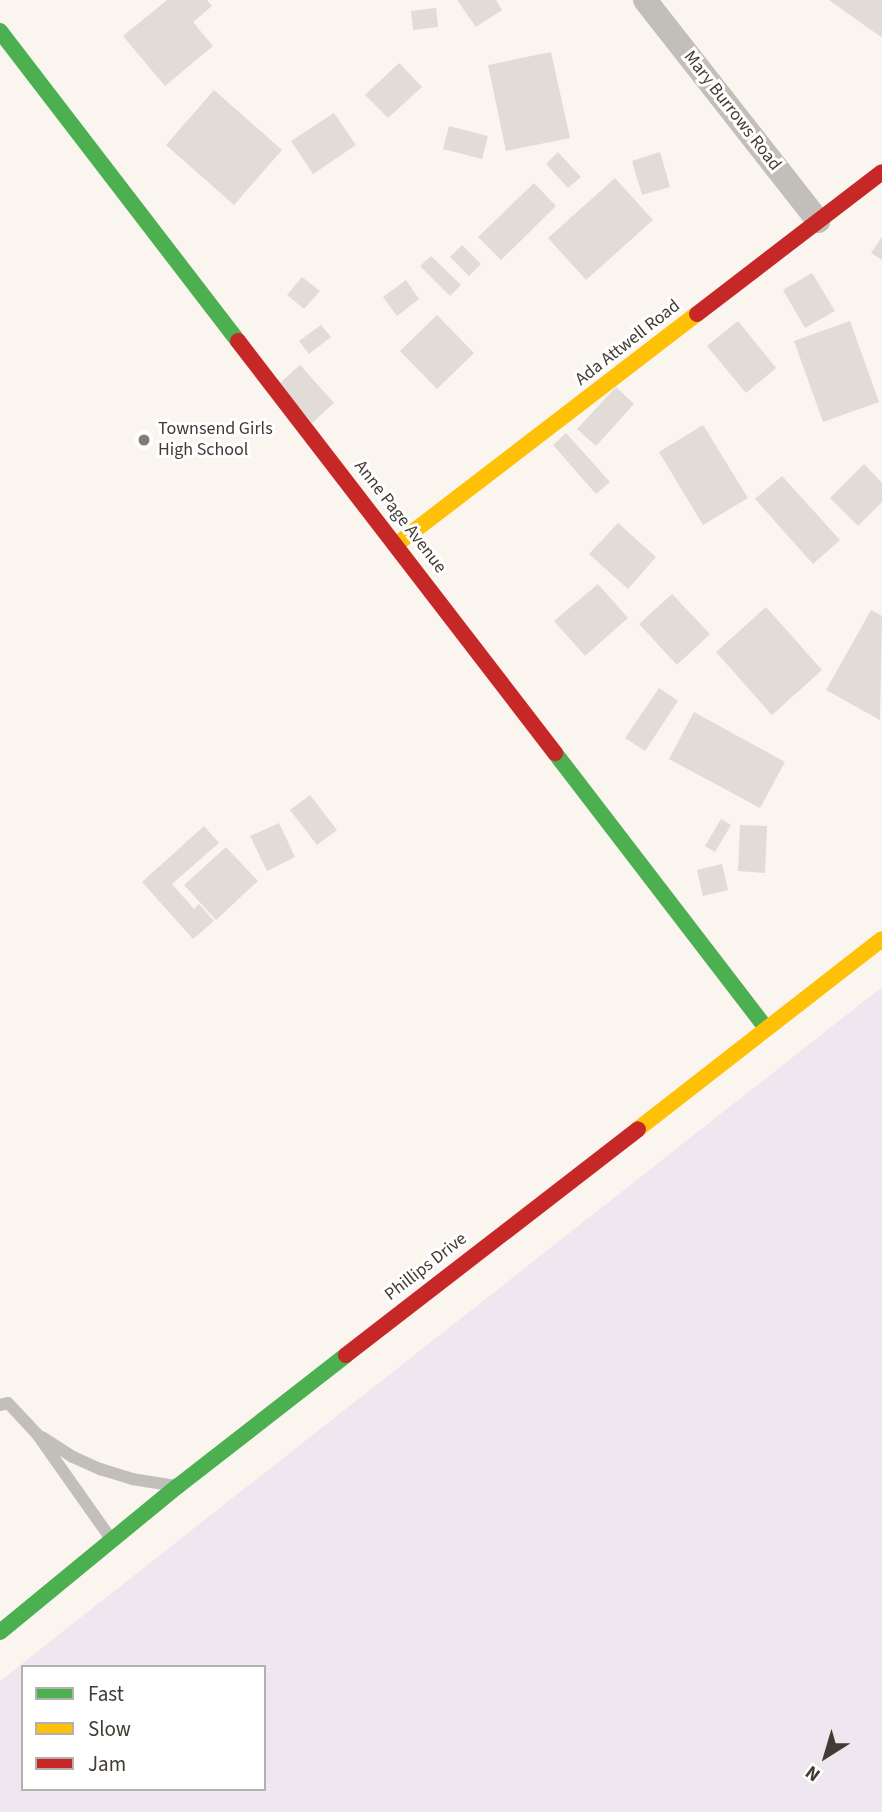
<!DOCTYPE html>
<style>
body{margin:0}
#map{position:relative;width:882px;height:1812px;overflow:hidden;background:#faf5ef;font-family:"Source Sans 3",sans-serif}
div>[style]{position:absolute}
.green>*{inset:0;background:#eee7f0}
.building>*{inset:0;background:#e1dcd5}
.lane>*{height:12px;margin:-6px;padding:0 6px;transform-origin:6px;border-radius:6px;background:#c2bfba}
.street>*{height:24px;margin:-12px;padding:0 12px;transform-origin:12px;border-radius:12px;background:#c2bfba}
.fast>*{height:16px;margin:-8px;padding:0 8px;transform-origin:8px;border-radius:8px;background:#4caf50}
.slow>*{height:16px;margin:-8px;padding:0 8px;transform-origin:8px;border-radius:8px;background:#ffc107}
.jam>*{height:16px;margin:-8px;padding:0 8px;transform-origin:8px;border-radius:8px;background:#c62828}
.dots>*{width:19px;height:19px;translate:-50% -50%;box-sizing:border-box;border:4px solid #fff;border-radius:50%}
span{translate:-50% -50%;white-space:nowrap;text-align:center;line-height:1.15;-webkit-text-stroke:6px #fff;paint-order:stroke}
.street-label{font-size:18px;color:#413b33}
.poi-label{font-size:18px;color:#413b33}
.left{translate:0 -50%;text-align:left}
.legend{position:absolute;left:21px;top:1665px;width:245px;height:126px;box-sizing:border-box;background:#fff;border:2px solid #b3b1ad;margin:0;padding:9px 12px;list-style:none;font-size:21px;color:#413b33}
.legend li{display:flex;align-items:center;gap:14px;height:35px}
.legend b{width:35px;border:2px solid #b3b1ad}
.north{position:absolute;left:791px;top:1721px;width:70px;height:70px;-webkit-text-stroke:5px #fff;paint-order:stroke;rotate:217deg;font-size:19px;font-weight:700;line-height:28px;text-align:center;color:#413b33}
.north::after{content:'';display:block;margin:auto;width:24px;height:32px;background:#413b33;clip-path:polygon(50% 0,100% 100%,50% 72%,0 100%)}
</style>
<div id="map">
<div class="green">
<i style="clip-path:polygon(evenodd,882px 987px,882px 1812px,0 1812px,0 1681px,882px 987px,23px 1667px,264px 1667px,264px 1789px,23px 1789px,23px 1667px)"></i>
</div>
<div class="building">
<i style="clip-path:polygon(167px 0,207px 0,212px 6px,193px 22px,213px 46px,165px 86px,123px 36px)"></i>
<i style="clip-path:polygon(457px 0,496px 0,502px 10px,476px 27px)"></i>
<i style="clip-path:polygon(829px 0,882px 0,882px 36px,881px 37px)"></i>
<i style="clip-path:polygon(436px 8px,438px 27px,413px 30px,411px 11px)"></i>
<i style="clip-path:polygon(551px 52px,570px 138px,506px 151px,488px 65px)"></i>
<i style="clip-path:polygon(399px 63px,422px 87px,388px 118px,365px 95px)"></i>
<i style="clip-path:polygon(214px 90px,282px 150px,234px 205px,166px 145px)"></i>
<i style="clip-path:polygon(334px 113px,356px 145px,313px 174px,291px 141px)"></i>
<i style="clip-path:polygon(449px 126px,488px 136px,482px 159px,443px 149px)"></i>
<i style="clip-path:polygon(558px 152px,581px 177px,568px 188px,546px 164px)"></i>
<i style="clip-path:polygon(660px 152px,670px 187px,642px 195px,632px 161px)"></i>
<i style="clip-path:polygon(615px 178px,653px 220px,586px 280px,548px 238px)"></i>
<i style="clip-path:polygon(534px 183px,556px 206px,501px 260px,478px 237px)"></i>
<i style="clip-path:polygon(882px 237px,882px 260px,871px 253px)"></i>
<i style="clip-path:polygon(462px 245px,481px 264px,469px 276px,450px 257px)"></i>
<i style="clip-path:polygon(431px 256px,461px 285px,450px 296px,420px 266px)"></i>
<i style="clip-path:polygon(812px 273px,835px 311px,805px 328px,783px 290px)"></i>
<i style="clip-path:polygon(302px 277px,320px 291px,304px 309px,287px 295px)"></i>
<i style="clip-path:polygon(406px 280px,419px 299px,397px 316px,383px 297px)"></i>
<i style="clip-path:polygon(437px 315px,474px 353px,437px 389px,400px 351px)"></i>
<i style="clip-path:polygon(738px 321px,776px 368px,746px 393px,707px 346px)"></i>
<i style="clip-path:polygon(850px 321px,879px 402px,823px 422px,794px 341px)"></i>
<i style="clip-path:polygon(321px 325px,331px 337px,309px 354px,299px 341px)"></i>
<i style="clip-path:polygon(300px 365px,334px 403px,312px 423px,279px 384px)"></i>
<i style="clip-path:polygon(616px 387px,634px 404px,596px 446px,577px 429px)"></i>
<i style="clip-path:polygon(703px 425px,748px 498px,703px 525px,659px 452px)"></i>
<i style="clip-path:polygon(566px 433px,610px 482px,596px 494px,553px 445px)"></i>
<i style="clip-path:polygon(864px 464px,882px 483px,882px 502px,858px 526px,830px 498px)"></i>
<i style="clip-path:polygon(782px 476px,840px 540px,813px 564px,755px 499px)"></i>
<i style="clip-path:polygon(618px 523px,656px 557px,628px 589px,589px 554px)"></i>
<i style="clip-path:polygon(598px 584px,628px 618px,585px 656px,554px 621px)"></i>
<i style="clip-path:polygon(672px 594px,710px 634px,677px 665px,639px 624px)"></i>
<i style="clip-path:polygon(766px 607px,822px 670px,772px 715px,716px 652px)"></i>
<i style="clip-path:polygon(871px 610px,882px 616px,880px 720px,826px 690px)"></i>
<i style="clip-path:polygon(659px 688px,678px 701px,645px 751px,625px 738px)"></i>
<i style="clip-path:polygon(694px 712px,785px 762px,760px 808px,669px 759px)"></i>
<i style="clip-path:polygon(310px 795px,337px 830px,317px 845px,290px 810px)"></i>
<i style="clip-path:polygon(721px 819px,731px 825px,715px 852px,705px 846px)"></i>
<i style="clip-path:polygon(279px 823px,295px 857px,267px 871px,250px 836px)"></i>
<i style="clip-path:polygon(740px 825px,767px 826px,765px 873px,738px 871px)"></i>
<i style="clip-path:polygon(204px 826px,219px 843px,172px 884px,194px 909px,199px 904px,214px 921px,193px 939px,142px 882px)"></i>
<i style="clip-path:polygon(226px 847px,258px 881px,216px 920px,184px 885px)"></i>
<i style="clip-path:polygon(722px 864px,728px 890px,703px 896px,697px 870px)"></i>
</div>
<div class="lane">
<i style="left:0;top:1405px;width:8px;rotate:-14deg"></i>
<i style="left:8px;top:1403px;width:42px;rotate:46.9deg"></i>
<i style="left:37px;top:1434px;width:128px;rotate:54.8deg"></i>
<i style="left:42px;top:1437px;width:37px;rotate:33deg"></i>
<i style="left:73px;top:1457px;width:30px;rotate:24deg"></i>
<i style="left:100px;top:1469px;width:34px;rotate:17deg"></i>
<i style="left:132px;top:1479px;width:39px;rotate:9deg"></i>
</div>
<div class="street">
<i style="left:645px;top:0;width:281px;rotate:51.9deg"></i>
</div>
<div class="fast">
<i style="left:0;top:31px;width:391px;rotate:52.5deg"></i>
<i style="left:555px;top:753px;width:347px;rotate:52.5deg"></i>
<i style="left:0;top:1632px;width:230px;rotate:-39.4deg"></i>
<i style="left:178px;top:1486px;width:213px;rotate:-37.9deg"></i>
</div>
<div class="slow">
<i style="left:397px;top:544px;width:378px;rotate:-37.5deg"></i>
<i style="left:638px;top:1129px;width:309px;rotate:-37.9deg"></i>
</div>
<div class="jam">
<i style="left:697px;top:314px;width:233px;rotate:-37.5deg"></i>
<i style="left:238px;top:341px;width:520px;rotate:52.42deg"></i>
<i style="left:346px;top:1355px;width:369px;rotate:-37.7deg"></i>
</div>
<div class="dots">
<i style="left:144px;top:440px;background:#827c75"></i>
</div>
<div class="street-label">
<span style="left:732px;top:111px;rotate:52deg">Mary Burrows Road</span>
<span style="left:628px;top:343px;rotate:-38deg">Ada Attwell Road</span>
<span style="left:400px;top:517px;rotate:52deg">Anne Page Avenue</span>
<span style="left:426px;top:1267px;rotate:-38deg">Phillips Drive</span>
</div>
<div class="poi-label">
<span class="left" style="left:158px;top:440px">Townsend Girls<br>High School</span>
</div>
<ul class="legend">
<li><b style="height:9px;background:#4caf50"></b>Fast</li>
<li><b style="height:9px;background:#ffc107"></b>Slow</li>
<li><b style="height:9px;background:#c62828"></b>Jam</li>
</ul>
<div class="north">N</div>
</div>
